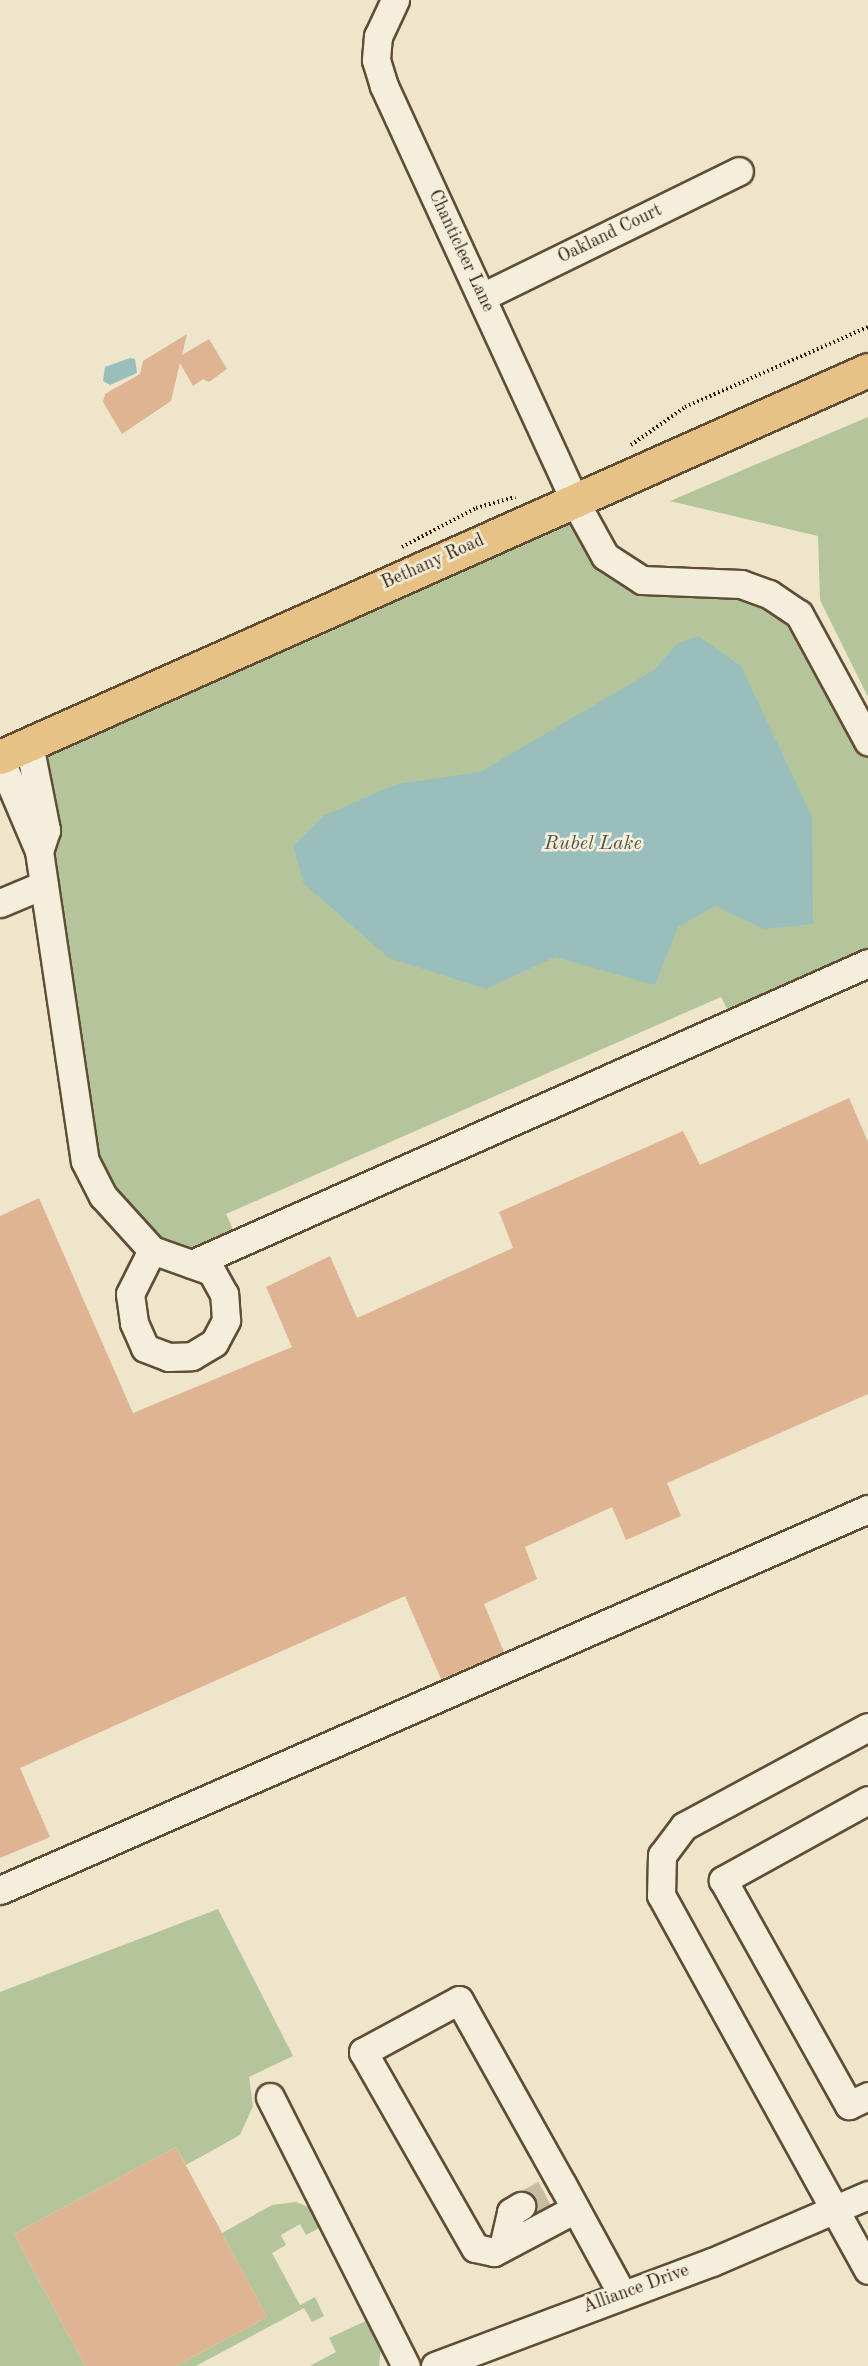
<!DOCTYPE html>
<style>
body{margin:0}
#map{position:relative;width:868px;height:2366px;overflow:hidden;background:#eee5cb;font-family:"Old Standard TT",serif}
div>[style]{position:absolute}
.green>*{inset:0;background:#b5c59b}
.water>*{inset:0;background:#9abebc}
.building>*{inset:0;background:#dfb493}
.minor-tunnel>*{height:27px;margin-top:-13.5px;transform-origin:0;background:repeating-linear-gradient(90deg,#c8bca3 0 27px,transparent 0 41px)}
.path>*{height:4px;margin-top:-2px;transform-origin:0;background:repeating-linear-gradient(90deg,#321a01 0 1.5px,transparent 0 4.5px)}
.roads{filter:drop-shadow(2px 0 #614d34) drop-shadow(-2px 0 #614d34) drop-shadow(0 2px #614d34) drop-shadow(0 -2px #614d34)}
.minor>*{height:27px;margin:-13.5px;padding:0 13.5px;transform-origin:13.5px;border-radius:13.5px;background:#f4eedd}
.major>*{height:33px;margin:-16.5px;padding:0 16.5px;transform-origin:16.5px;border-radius:16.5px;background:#e7c286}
span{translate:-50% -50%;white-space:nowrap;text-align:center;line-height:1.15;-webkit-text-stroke:5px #f4eedd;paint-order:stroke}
.street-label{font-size:18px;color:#321a01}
.water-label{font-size:20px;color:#565342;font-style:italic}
</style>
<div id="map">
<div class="green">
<i style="clip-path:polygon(868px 417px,868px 697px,820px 600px,818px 536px,670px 501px)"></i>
<i style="clip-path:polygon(574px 500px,642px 580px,769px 594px,868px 741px,868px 963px,734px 1022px,721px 997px,226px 1214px,239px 1243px,192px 1264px,103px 1196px,29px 744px)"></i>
<i style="clip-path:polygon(218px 1909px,293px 2056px,249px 2077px,253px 2106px,240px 2135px,186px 2165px,176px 2147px,14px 2234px,85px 2366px,0 2366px,0 1992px)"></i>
<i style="clip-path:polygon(296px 2202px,318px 2211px,321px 2227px,306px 2235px,300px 2224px,281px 2235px,286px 2245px,272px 2253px,300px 2305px,315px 2297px,324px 2316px,312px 2322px,304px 2308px,196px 2366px,176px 2366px,267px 2317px,222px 2233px,272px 2205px)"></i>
<i style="clip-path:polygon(372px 2318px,383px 2332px,379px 2366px,310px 2366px,336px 2352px,329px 2338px)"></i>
</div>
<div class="water">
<i style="clip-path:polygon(130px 358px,135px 359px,137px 373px,110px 385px,103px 381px,105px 367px)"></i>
<i style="clip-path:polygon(698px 636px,741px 666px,812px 817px,813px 924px,764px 929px,715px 906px,678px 927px,655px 985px,555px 957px,486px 989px,389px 958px,304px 884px,293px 846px,323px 816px,397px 784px,480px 772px,654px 670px,677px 644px)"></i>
</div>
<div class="building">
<i style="clip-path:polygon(187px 334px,182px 355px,209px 339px,227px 369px,209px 382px,203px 379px,193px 386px,180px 363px,171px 401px,122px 434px,103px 402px,105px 394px,140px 374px,143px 361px)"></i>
<i style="clip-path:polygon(849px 1098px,868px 1142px,868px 1394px,667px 1483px,681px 1516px,626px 1540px,612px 1507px,525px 1547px,537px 1579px,484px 1604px,504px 1652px,441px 1679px,405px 1596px,20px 1768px,50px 1837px,0 1858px,0 1216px,39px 1198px,133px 1413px,292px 1347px,266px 1287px,330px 1256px,357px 1318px,513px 1248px,499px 1212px,683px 1131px,700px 1165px)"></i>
<i style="clip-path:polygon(176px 2147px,267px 2317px,176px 2366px,85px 2366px,14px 2234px)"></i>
</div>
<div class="minor-tunnel">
<i style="left:521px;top:2206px;width:30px;rotate:-28deg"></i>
</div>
<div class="path">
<i style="left:631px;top:445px;width:66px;rotate:-35.1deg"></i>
<i style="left:685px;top:407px;width:200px;rotate:-23.6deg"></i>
<i style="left:402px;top:547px;width:84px;rotate:-27.8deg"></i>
<i style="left:476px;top:508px;width:41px;rotate:-15.8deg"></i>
</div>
<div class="roads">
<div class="minor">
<i style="left:395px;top:0;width:40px;rotate:115deg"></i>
<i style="left:378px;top:36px;width:24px;rotate:95deg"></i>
<i style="left:376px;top:60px;width:27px;rotate:73deg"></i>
<i style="left:384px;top:86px;width:456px;rotate:65.3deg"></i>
<i style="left:574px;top:500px;width:64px;rotate:61deg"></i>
<i style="left:605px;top:556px;width:44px;rotate:33deg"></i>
<i style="left:642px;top:580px;width:99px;rotate:2.3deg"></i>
<i style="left:741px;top:584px;width:30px;rotate:20deg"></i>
<i style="left:769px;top:594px;width:36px;rotate:34deg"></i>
<i style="left:799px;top:614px;width:145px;rotate:61.5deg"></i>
<i style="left:482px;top:297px;width:286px;rotate:-26.1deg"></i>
<i style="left:29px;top:744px;width:88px;rotate:78.8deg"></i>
<i style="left:46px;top:830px;width:22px;rotate:108deg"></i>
<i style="left:0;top:759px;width:100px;rotate:67deg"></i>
<i style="left:39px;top:851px;width:313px;rotate:81.6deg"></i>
<i style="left:85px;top:1161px;width:39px;rotate:63deg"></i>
<i style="left:103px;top:1196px;width:73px;rotate:47.8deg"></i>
<i style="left:152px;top:1250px;width:49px;rotate:116.6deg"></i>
<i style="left:130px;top:1294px;width:29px;rotate:82deg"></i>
<i style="left:134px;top:1323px;width:27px;rotate:66deg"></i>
<i style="left:145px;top:1348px;width:25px;rotate:21deg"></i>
<i style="left:168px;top:1357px;width:24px;rotate:-2deg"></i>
<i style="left:192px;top:1356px;width:26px;rotate:-31deg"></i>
<i style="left:214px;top:1343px;width:26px;rotate:-62deg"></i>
<i style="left:226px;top:1320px;width:26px;rotate:-94deg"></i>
<i style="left:224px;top:1294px;width:26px;rotate:-119deg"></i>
<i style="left:211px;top:1271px;width:63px;rotate:-160.4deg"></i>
<i style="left:0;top:903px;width:47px;rotate:-22.7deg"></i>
<i style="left:192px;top:1264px;width:740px;rotate:-24deg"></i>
<i style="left:868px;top:1727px;width:209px;rotate:151.7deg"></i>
<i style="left:684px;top:1826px;width:36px;rotate:127deg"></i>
<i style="left:662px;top:1855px;width:40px;rotate:91.4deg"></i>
<i style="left:661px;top:1895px;width:428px;rotate:61.1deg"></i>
<i style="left:868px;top:1800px;width:166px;rotate:151.1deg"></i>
<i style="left:723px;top:1880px;width:258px;rotate:60.8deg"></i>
<i style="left:849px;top:2105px;width:21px;rotate:-25deg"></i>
<i style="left:0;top:1890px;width:948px;rotate:-23.7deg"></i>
<i style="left:270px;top:2097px;width:301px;rotate:63.2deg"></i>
<i style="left:575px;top:2209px;width:92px;rotate:152deg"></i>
<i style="left:494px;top:2252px;width:19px;rotate:-168deg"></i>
<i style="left:475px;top:2248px;width:226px;rotate:-119.7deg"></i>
<i style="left:363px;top:2052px;width:109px;rotate:-28.4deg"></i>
<i style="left:459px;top:2000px;width:211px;rotate:60.8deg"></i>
<i style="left:562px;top:2184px;width:125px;rotate:61.4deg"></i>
<i style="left:503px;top:2247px;width:36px;rotate:-77deg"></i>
<i style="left:511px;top:2212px;width:12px;rotate:-31deg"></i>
<i style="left:435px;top:2366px;width:296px;rotate:-20.6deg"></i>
<i style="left:712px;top:2262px;width:170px;rotate:-23.2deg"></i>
</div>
<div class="major">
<i style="left:0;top:757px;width:950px;rotate:-24.03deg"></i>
</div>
</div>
<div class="street-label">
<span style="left:610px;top:234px;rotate:-26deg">Oakland Court</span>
<span style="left:461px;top:251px;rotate:65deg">Chanticleer Lane</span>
<span style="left:433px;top:562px;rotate:-24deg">Bethany Road</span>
<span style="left:636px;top:2289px;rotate:-20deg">Alliance Drive</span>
</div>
<div class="water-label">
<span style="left:593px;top:844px">Rubel Lake</span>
</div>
</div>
